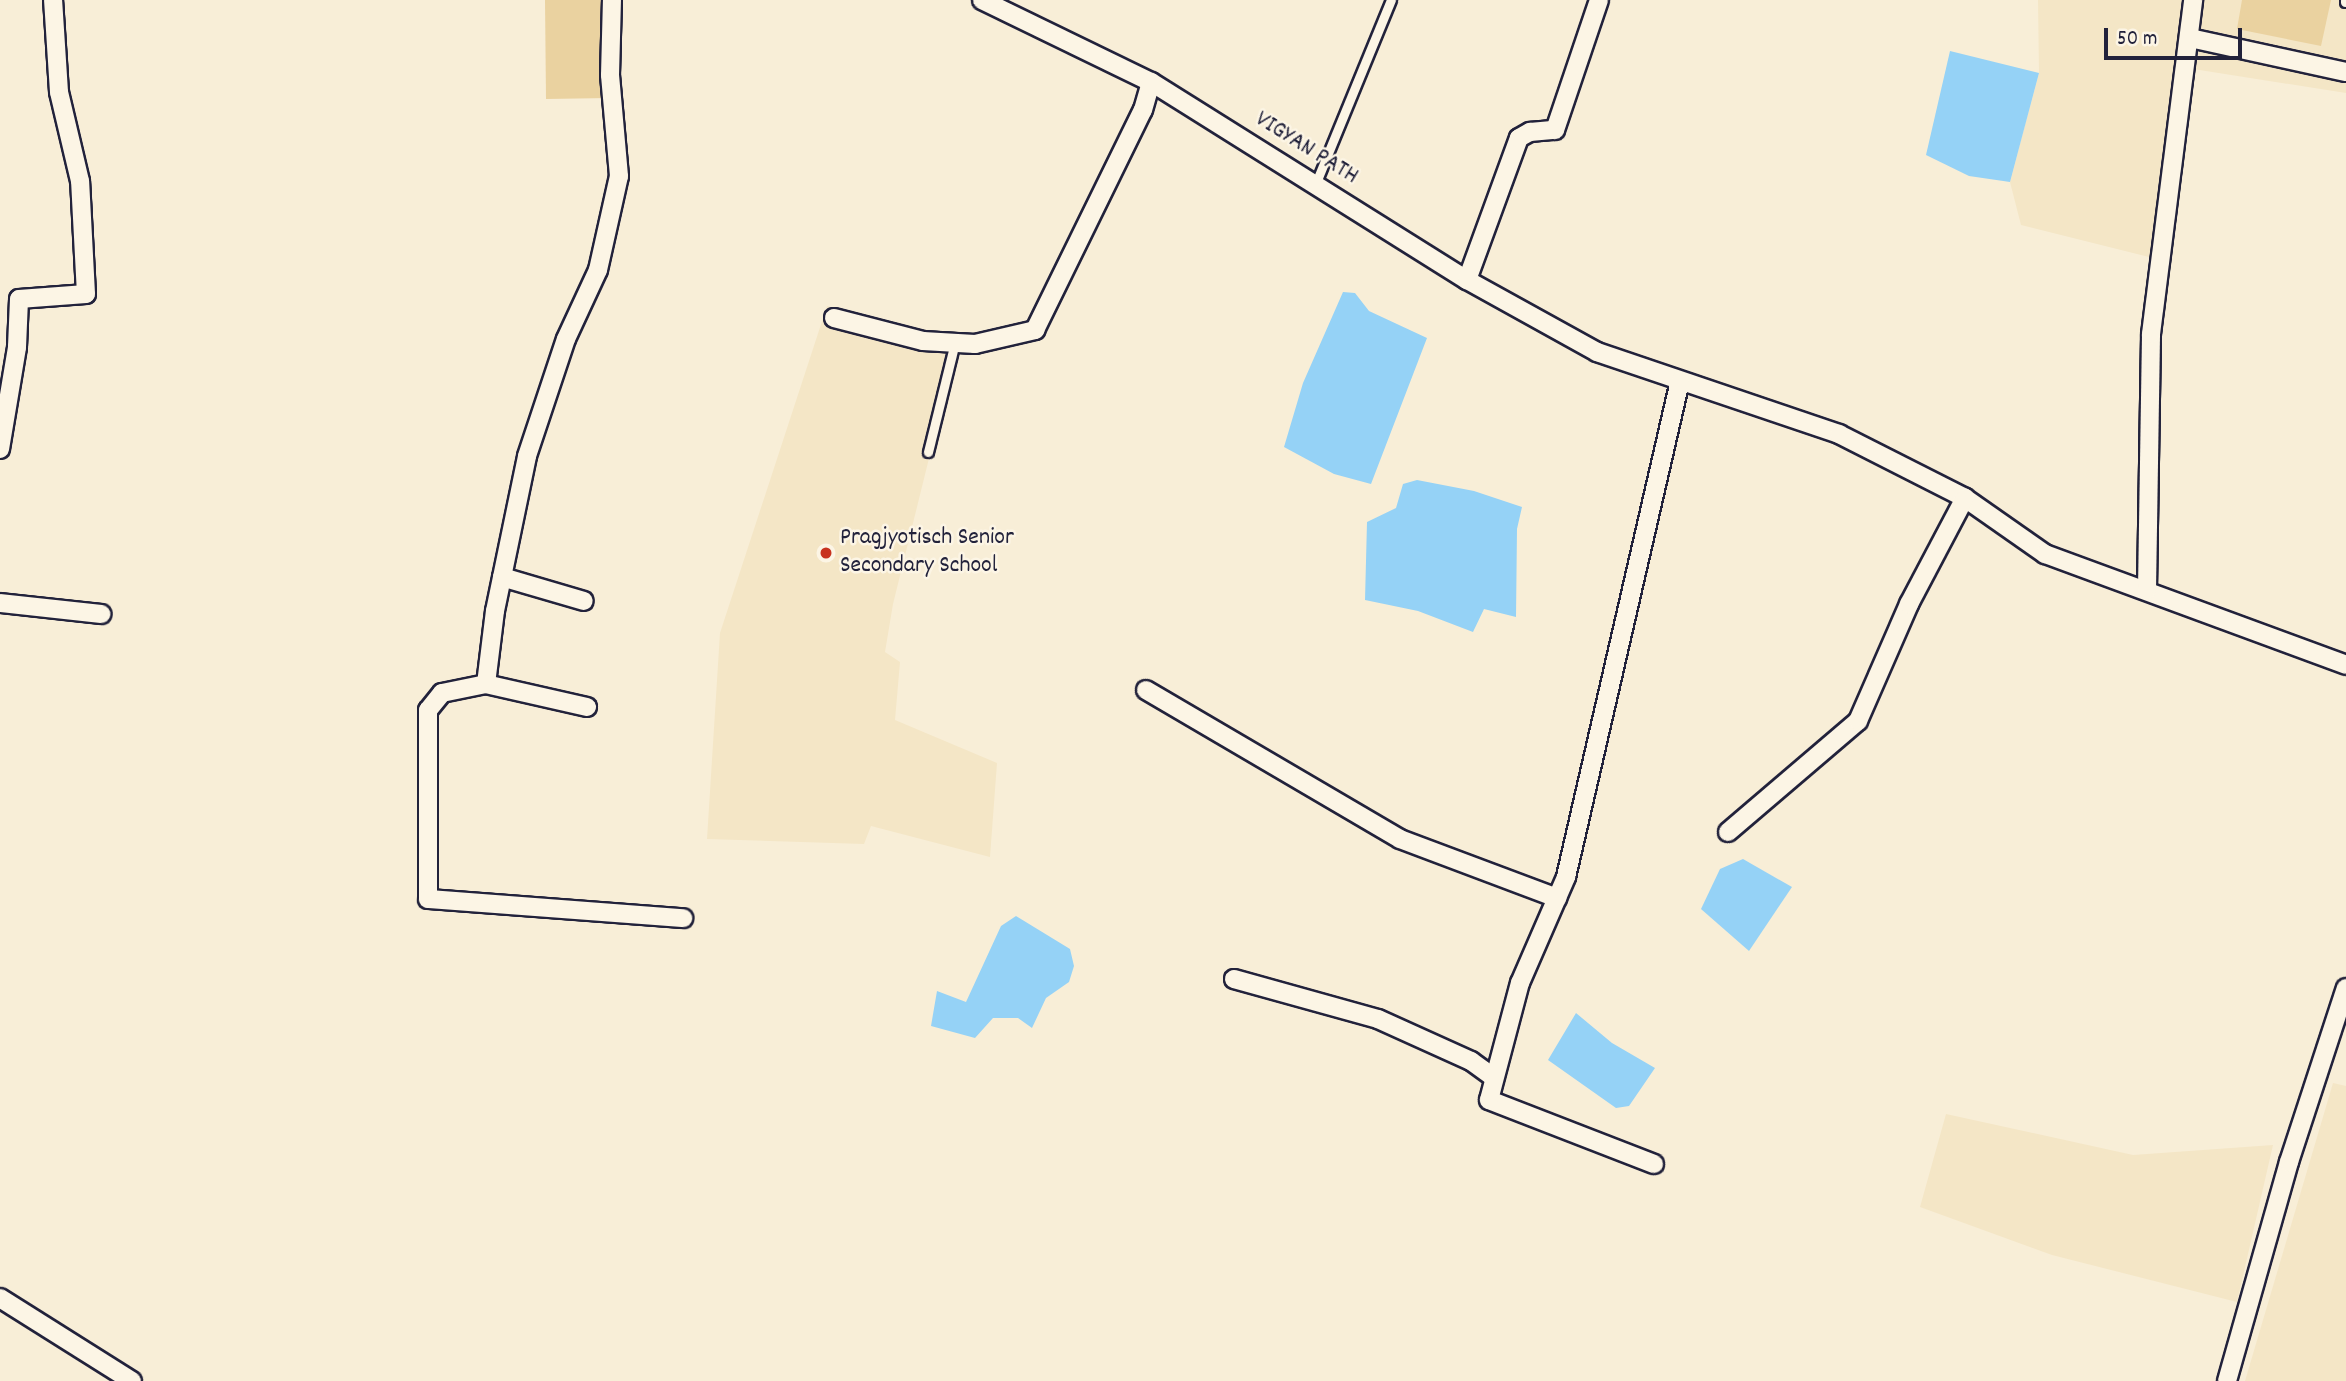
<!DOCTYPE html>
<style>
body{margin:0}
#map{position:relative;width:2346px;height:1381px;overflow:hidden;background:#f8eed7;font-family:Dekko,sans-serif}
div>[style]{position:absolute}
.built>*{inset:0;background:#f4e6c6}
.water>*{inset:0;background:#95d2f6}
.building>*{inset:0;background:#ead2a0}
.roads{filter:drop-shadow(2px 0 #22223b) drop-shadow(-2px 0 #22223b) drop-shadow(0 2px #22223b) drop-shadow(0 -2px #22223b)}
.lane>*{height:9px;margin:-4.5px;padding:0 4.5px;transform-origin:4.5px;border-radius:4.5px;background:#fcf5e5}
.street>*{height:18px;margin:-9px;padding:0 9px;transform-origin:9px;border-radius:9px;background:#fcf5e5}
.dots>*{width:19px;height:19px;translate:-50% -50%;box-sizing:border-box;border:4px solid #fcf5e5;border-radius:50%}
span{translate:-50% -50%;white-space:nowrap;text-align:center;line-height:1.15;-webkit-text-stroke:5px #fcf5e5;paint-order:stroke}
.street-label{font-size:24px;color:#22223b}
.poi-label{font-size:24px;color:#22223b}
.left{translate:0 -50%;text-align:left}
.scale{position:absolute;left:2104px;top:28px;width:138px;height:32px;box-sizing:border-box;border:4px solid #22223b;border-top:0;padding-left:9px;font-size:21px;line-height:24px;white-space:nowrap;color:#22223b;-webkit-text-stroke:5px #fcf5e5;paint-order:stroke}
</style>
<div id="map">
<div class="built">
<i style="clip-path:polygon(2038px 0,2346px 0,2346px 93px,2187px 68px,2161px 260px,2021px 225px,2010px 182px,2039px 73px)"></i>
<i style="clip-path:polygon(827px 306px,896px 327px,960px 333px,893px 604px,885px 652px,900px 662px,895px 720px,997px 763px,990px 857px,871px 826px,864px 844px,707px 839px,720px 633px)"></i>
<i style="clip-path:polygon(2333px 1083px,2346px 1086px,2346px 1381px,2245px 1381px)"></i>
<i style="clip-path:polygon(1946px 1114px,2133px 1155px,2273px 1145px,2237px 1302px,2052px 1255px,1920px 1207px)"></i>
</div>
<div class="water">
<i style="clip-path:polygon(1950px 51px,2039px 73px,2010px 182px,1969px 176px,1926px 155px)"></i>
<i style="clip-path:polygon(1343px 292px,1355px 293px,1369px 311px,1427px 338px,1371px 484px,1334px 474px,1284px 447px,1303px 383px)"></i>
<i style="clip-path:polygon(1417px 480px,1474px 491px,1522px 507px,1517px 529px,1516px 617px,1484px 609px,1473px 632px,1418px 611px,1365px 600px,1367px 522px,1396px 508px,1403px 484px)"></i>
<i style="clip-path:polygon(1743px 859px,1792px 887px,1749px 951px,1701px 909px,1720px 869px)"></i>
<i style="clip-path:polygon(1016px 916px,1070px 949px,1074px 966px,1069px 982px,1046px 998px,1032px 1028px,1018px 1018px,993px 1018px,975px 1038px,931px 1026px,937px 991px,966px 1002px,1001px 926px)"></i>
<i style="clip-path:polygon(1576px 1013px,1612px 1043px,1655px 1068px,1629px 1106px,1616px 1108px,1548px 1060px)"></i>
</div>
<div class="building">
<i style="clip-path:polygon(545px 0,609px 0,610px 98px,546px 99px)"></i>
<i style="clip-path:polygon(2242px 0,2331px 0,2321px 46px,2237px 29px)"></i>
</div>
<div class="roads">
<div class="lane">
<i style="left:2345px;top:2px;width:2px;rotate:-90deg"></i>
<i style="left:1315px;top:185px;width:200px;rotate:-67.7deg"></i>
<i style="left:928px;top:452px;width:113px;rotate:-76.2deg"></i>
</div>
<div class="street">
<i style="left:982px;top:0;width:188px;rotate:25.9deg"></i>
<i style="left:1151px;top:82px;width:373px;rotate:32.1deg"></i>
<i style="left:1467px;top:280px;width:149px;rotate:29deg"></i>
<i style="left:1597px;top:352px;width:256px;rotate:18.7deg"></i>
<i style="left:1839px;top:434px;width:141px;rotate:26.9deg"></i>
<i style="left:1965px;top:498px;width:98px;rotate:35deg"></i>
<i style="left:2045px;top:554px;width:321px;rotate:20.2deg"></i>
<i style="left:2190px;top:38px;width:160px;rotate:12.3deg"></i>
<i style="left:1467px;top:280px;width:151px;rotate:-69.9deg"></i>
<i style="left:1519px;top:138px;width:13px;rotate:-29deg"></i>
<i style="left:1530px;top:132px;width:25px;rotate:-5deg"></i>
<i style="left:1555px;top:130px;width:137px;rotate:-71.3deg"></i>
<i style="left:834px;top:318px;width:92px;rotate:14.5deg"></i>
<i style="left:923px;top:341px;width:52px;rotate:3.3deg"></i>
<i style="left:975px;top:344px;width:62px;rotate:-13.1deg"></i>
<i style="left:1035px;top:330px;width:245px;rotate:-63.9deg"></i>
<i style="left:1143px;top:110px;width:29px;rotate:-74deg"></i>
<i style="left:0;top:449px;width:103px;rotate:-80.5deg"></i>
<i style="left:17px;top:347px;width:48px;rotate:-87.6deg"></i>
<i style="left:19px;top:299px;width:67px;rotate:-4.3deg"></i>
<i style="left:86px;top:294px;width:113px;rotate:-93deg"></i>
<i style="left:80px;top:181px;width:91px;rotate:-103.3deg"></i>
<i style="left:59px;top:92px;width:92px;rotate:-93.7deg"></i>
<i style="left:502px;top:577px;width:85px;rotate:16.3deg"></i>
<i style="left:2147px;top:590px;width:256px;rotate:-89.1deg"></i>
<i style="left:2151px;top:334px;width:337px;rotate:-82.8deg"></i>
<i style="left:0;top:603px;width:102px;rotate:6.2deg"></i>
<i style="left:486px;top:684px;width:74px;rotate:-83deg"></i>
<i style="left:495px;top:611px;width:158px;rotate:-78.3deg"></i>
<i style="left:527px;top:456px;width:123px;rotate:-71.6deg"></i>
<i style="left:566px;top:339px;width:76px;rotate:-65.1deg"></i>
<i style="left:598px;top:270px;width:96px;rotate:-77.4deg"></i>
<i style="left:619px;top:176px;width:101px;rotate:-95.1deg"></i>
<i style="left:610px;top:75px;width:75px;rotate:-88.5deg"></i>
<i style="left:1146px;top:690px;width:294px;rotate:30.4deg"></i>
<i style="left:1400px;top:839px;width:168px;rotate:20.6deg"></i>
<i style="left:587px;top:707px;width:104px;rotate:-167.2deg"></i>
<i style="left:486px;top:684px;width:45px;rotate:168.4deg"></i>
<i style="left:442px;top:693px;width:22px;rotate:129deg"></i>
<i style="left:428px;top:710px;width:189px;rotate:90deg"></i>
<i style="left:428px;top:899px;width:256px;rotate:4.3deg"></i>
<i style="left:1728px;top:832px;width:171px;rotate:-40.5deg"></i>
<i style="left:1858px;top:721px;width:128px;rotate:-66.4deg"></i>
<i style="left:1909px;top:604px;width:120px;rotate:-62.2deg"></i>
<i style="left:1234px;top:979px;width:149px;rotate:15.5deg"></i>
<i style="left:1378px;top:1019px;width:102px;rotate:24.3deg"></i>
<i style="left:1471px;top:1061px;width:26px;rotate:36deg"></i>
<i style="left:1654px;top:1164px;width:177px;rotate:-158.8deg"></i>
<i style="left:1489px;top:1100px;width:121px;rotate:-75.2deg"></i>
<i style="left:1520px;top:983px;width:116px;rotate:-66.5deg"></i>
<i style="left:1566px;top:877px;width:509px;rotate:-77.06deg"></i>
<i style="left:0;top:1298px;width:156px;rotate:32.2deg"></i>
<i style="left:2227px;top:1381px;width:228px;rotate:-74.2deg"></i>
<i style="left:2289px;top:1162px;width:183px;rotate:-71.9deg"></i>
</div>
</div>
<div class="dots">
<i style="left:826px;top:553px;background:#c8321e"></i>
</div>
<div class="street-label">
<span style="left:1306px;top:149px;rotate:32deg">VIGYAN PATH</span>
</div>
<div class="poi-label">
<span class="left" style="left:840px;top:553px">Pragjyotisch Senior<br>Secondary School</span>
</div>
<div class="scale">50 m</div>
</div>
